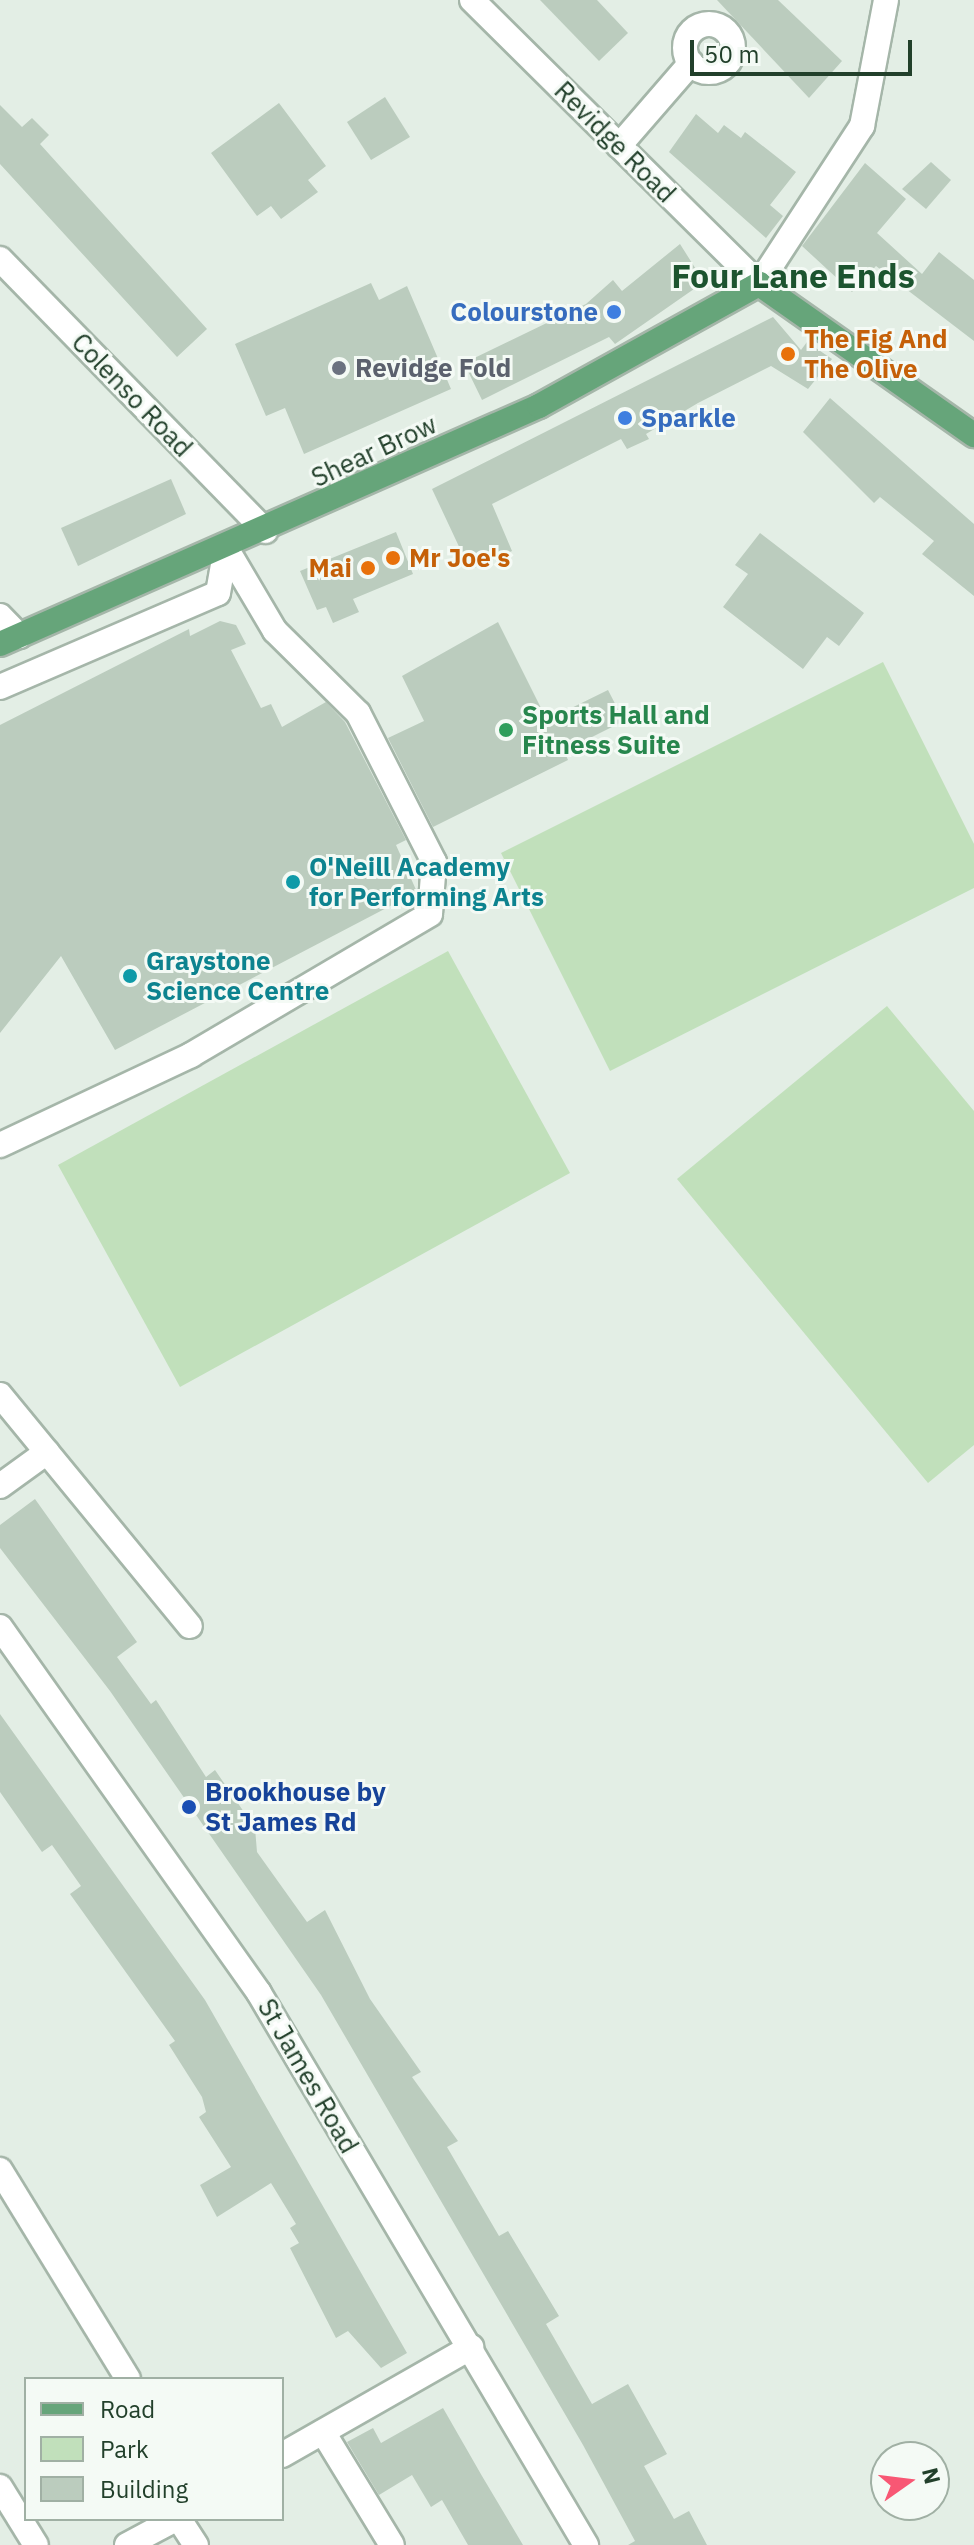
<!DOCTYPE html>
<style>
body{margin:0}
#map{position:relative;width:974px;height:2545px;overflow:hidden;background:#e3eee5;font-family:"IBM Plex Sans",sans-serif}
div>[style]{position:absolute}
.green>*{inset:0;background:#c1e0bb}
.building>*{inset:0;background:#bbccbe}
.roads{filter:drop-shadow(2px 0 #a5b6a9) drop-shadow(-2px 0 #a5b6a9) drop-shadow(0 2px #a5b6a9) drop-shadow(0 -2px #a5b6a9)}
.minor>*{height:24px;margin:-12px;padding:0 12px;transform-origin:12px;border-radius:12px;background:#fff}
.minor>.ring{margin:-12px;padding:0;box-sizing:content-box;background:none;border:24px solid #fff;border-radius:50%}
.major>*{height:24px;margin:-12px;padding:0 12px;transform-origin:12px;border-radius:12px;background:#66a57a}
.dots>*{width:22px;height:22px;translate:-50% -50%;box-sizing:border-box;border:4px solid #f4faf5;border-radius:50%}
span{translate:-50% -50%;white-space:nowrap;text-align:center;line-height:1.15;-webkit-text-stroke:6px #f4faf5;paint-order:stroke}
.street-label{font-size:26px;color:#22402b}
.shop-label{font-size:26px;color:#366cbe;font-weight:700}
.right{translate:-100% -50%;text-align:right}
.left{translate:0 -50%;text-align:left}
.food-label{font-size:26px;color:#c56008;font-weight:700}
.worship-label{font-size:26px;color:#5b616d;font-weight:700}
.leisure-label{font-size:26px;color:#27864d;font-weight:700}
.culture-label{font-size:26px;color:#0d838f;font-weight:700}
.transit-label{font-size:26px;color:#164399;font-weight:700}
.district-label{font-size:34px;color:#1c542f;font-weight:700}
.legend{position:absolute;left:24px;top:2377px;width:260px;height:144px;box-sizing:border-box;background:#f4faf5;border:2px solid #a0b0a4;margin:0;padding:10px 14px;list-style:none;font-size:24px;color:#22402b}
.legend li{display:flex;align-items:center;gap:16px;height:40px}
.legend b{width:40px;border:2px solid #a0b0a4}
.north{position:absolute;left:870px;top:2441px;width:80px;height:80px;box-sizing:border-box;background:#f4faf5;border:2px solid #a0b0a4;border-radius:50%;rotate:76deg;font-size:22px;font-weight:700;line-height:32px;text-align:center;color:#22402b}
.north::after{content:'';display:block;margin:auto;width:28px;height:36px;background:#f85774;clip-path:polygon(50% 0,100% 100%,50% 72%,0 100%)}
.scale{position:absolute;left:690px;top:40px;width:222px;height:36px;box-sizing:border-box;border:4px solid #22402b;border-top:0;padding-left:10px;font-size:24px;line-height:28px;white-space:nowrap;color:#22402b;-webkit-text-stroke:6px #f4faf5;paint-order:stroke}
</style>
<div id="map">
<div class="green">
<i style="clip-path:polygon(883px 662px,974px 844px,974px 888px,610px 1071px,501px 853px)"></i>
<i style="clip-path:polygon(448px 951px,570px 1173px,180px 1387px,58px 1165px)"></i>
<i style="clip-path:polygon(887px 1006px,974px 1111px,974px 1445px,928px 1483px,677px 1179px)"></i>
</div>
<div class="building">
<i style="clip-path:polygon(540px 0,597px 0,628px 33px,599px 61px)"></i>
<i style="clip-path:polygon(717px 0,778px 0,842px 61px,809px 98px)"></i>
<i style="clip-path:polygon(385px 97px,410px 137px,371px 160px,347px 122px)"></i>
<i style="clip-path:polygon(279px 103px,326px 166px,308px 180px,318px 192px,281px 219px,271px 206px,257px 216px,211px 153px)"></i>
<i style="clip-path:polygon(0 105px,22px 127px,32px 118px,49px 135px,40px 144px,207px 329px,177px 357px,0 164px)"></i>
<i style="clip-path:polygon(696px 114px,718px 133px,724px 125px,741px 138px,745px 132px,796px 172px,770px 205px,783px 216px,766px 238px,669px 152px)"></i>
<i style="clip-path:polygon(931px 162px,951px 180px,926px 209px,902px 189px)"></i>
<i style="clip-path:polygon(865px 163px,906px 199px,877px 233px,922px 274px,939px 252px,974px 280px,974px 341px,876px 266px,852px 292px,802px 246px)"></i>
<i style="clip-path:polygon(680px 244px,704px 282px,615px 344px,609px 337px,482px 400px,464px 363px,586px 304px,613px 280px,622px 291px)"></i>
<i style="clip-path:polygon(371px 283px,379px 300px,407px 286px,451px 389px,304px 454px,285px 408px,266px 416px,235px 344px)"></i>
<i style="clip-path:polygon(773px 317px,801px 350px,807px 342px,832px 359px,808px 389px,771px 366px,698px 403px,646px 434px,649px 439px,627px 449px,621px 439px,492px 504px,512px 551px,470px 570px,432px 489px)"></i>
<i style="clip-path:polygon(830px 398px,974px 524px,974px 596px,922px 554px,934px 541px,880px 497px,874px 503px,803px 432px)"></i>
<i style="clip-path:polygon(171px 479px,186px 514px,78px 566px,61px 528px)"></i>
<i style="clip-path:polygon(396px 532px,413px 574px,353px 599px,359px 612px,333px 623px,326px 607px,317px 610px,300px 571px)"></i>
<i style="clip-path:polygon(760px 533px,864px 613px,839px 646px,827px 637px,803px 669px,723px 607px,748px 574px,735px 565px)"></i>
<i style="clip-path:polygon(220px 621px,236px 625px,246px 644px,231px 650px,261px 708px,271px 704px,282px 727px,326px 702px,345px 722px,406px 840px,396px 845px,417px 892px,115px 1050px,61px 956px,0 1033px,0 725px,189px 629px,190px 636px)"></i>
<i style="clip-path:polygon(498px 622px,547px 720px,608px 690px,624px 721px,564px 751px,568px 760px,433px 827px,388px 738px,424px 721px,402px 676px)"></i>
<i style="clip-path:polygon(35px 1499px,137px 1642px,117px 1657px,151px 1704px,156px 1700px,206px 1777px,215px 1770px,255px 1828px,257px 1852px,307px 1922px,325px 1910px,370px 1999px,421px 2072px,412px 2077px,458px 2141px,447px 2147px,499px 2236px,508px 2231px,559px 2316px,546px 2324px,592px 2404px,628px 2384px,667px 2454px,644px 2466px,674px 2519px,689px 2511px,707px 2545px,628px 2545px,635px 2541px,583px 2445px,321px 1995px,110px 1691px,0 1548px,0 1525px)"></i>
<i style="clip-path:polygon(0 1714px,205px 2000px,407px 2353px,381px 2368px,348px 2331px,336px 2338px,290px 2248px,299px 2243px,290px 2228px,296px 2224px,271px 2183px,217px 2217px,200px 2185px,231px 2167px,199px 2117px,206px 2112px,202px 2097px,169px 2045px,175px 2041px,70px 1894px,81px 1886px,52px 1845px,42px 1852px,0 1792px)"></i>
<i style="clip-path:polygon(443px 2408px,482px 2476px,523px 2545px,468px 2545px,442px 2500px,431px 2507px,412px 2475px,379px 2495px,347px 2442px,373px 2428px,381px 2443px)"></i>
</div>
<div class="roads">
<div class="minor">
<i style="left:472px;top:0;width:404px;rotate:44.7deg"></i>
<i style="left:759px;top:284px;width:189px;rotate:-56.9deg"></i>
<i style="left:862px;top:126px;width:128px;rotate:-79.2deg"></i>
<i class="ring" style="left:685px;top:24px;width:24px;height:24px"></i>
<i style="left:619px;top:146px;width:110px;rotate:-49.1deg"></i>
<i style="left:0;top:259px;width:380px;rotate:45.7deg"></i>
<i style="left:0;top:616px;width:28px;rotate:46deg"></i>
<i style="left:0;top:687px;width:237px;rotate:-23.3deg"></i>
<i style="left:218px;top:593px;width:46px;rotate:-79.9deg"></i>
<i style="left:0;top:1145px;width:211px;rotate:-25.2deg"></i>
<i style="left:191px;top:1055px;width:277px;rotate:-30.5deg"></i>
<i style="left:430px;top:914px;width:52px;rotate:-85.6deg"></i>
<i style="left:434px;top:862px;width:167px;rotate:-117deg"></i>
<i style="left:358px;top:713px;width:117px;rotate:-135.3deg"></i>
<i style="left:275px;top:631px;width:96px;rotate:-120.6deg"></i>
<i style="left:0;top:1395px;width:299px;rotate:50.6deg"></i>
<i style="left:0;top:1486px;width:58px;rotate:-35.9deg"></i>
<i style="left:0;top:1627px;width:448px;rotate:54.7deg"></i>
<i style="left:259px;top:1993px;width:642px;rotate:59.36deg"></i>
<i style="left:0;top:2170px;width:245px;rotate:58.5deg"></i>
<i style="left:323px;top:2432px;width:132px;rotate:58.6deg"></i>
<i style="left:282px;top:2455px;width:218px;rotate:-29.7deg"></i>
<i style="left:0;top:2487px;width:68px;rotate:58.2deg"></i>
<i style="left:179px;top:2519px;width:31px;rotate:57deg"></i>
<i style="left:127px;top:2545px;width:55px;rotate:-28deg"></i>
</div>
<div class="major">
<i style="left:0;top:644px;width:589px;rotate:-23.82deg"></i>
<i style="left:539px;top:406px;width:252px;rotate:-29deg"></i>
<i style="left:759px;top:284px;width:263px;rotate:35.1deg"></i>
</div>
</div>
<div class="dots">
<i style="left:614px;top:312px;background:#3f7fe0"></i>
<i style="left:788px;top:354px;background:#e8710a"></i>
<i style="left:339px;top:368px;background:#6b7280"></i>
<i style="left:625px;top:418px;background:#3f7fe0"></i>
<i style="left:393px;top:558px;background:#e8710a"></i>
<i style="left:368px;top:568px;background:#e8710a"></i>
<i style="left:506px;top:730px;background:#2e9e5b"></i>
<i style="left:293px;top:882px;background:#0f9aa8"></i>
<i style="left:130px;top:976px;background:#0f9aa8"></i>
<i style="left:189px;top:1807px;background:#1a4fb4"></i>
</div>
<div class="street-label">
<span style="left:615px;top:142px;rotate:45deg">Revidge Road</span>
<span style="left:132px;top:395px;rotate:46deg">Colenso Road</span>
<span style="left:374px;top:451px;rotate:-25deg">Shear Brow</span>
<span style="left:308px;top:2076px;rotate:60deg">St James Road</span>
</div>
<div class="shop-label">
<span class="right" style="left:598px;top:312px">Colourstone</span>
<span class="left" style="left:641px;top:418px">Sparkle</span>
</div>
<div class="food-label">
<span class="left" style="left:804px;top:354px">The Fig And<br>The Olive</span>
<span class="left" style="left:409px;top:558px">Mr Joe's</span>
<span class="right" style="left:352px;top:568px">Mai</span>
</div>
<div class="worship-label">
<span class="left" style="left:355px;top:368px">Revidge Fold</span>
</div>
<div class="leisure-label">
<span class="left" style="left:522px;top:730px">Sports Hall and<br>Fitness Suite</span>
</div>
<div class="culture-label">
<span class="left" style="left:309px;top:882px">O'Neill Academy<br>for Performing Arts</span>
<span class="left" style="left:146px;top:976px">Graystone<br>Science Centre</span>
</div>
<div class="transit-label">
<span class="left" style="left:205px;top:1807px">Brookhouse by<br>St James Rd</span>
</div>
<div class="district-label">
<span style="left:793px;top:276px">Four Lane Ends</span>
</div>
<ul class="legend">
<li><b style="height:10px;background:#66a57a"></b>Road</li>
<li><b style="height:22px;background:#c1e0bb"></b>Park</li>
<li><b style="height:22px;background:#bbccbe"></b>Building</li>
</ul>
<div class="north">N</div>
<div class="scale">50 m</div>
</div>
